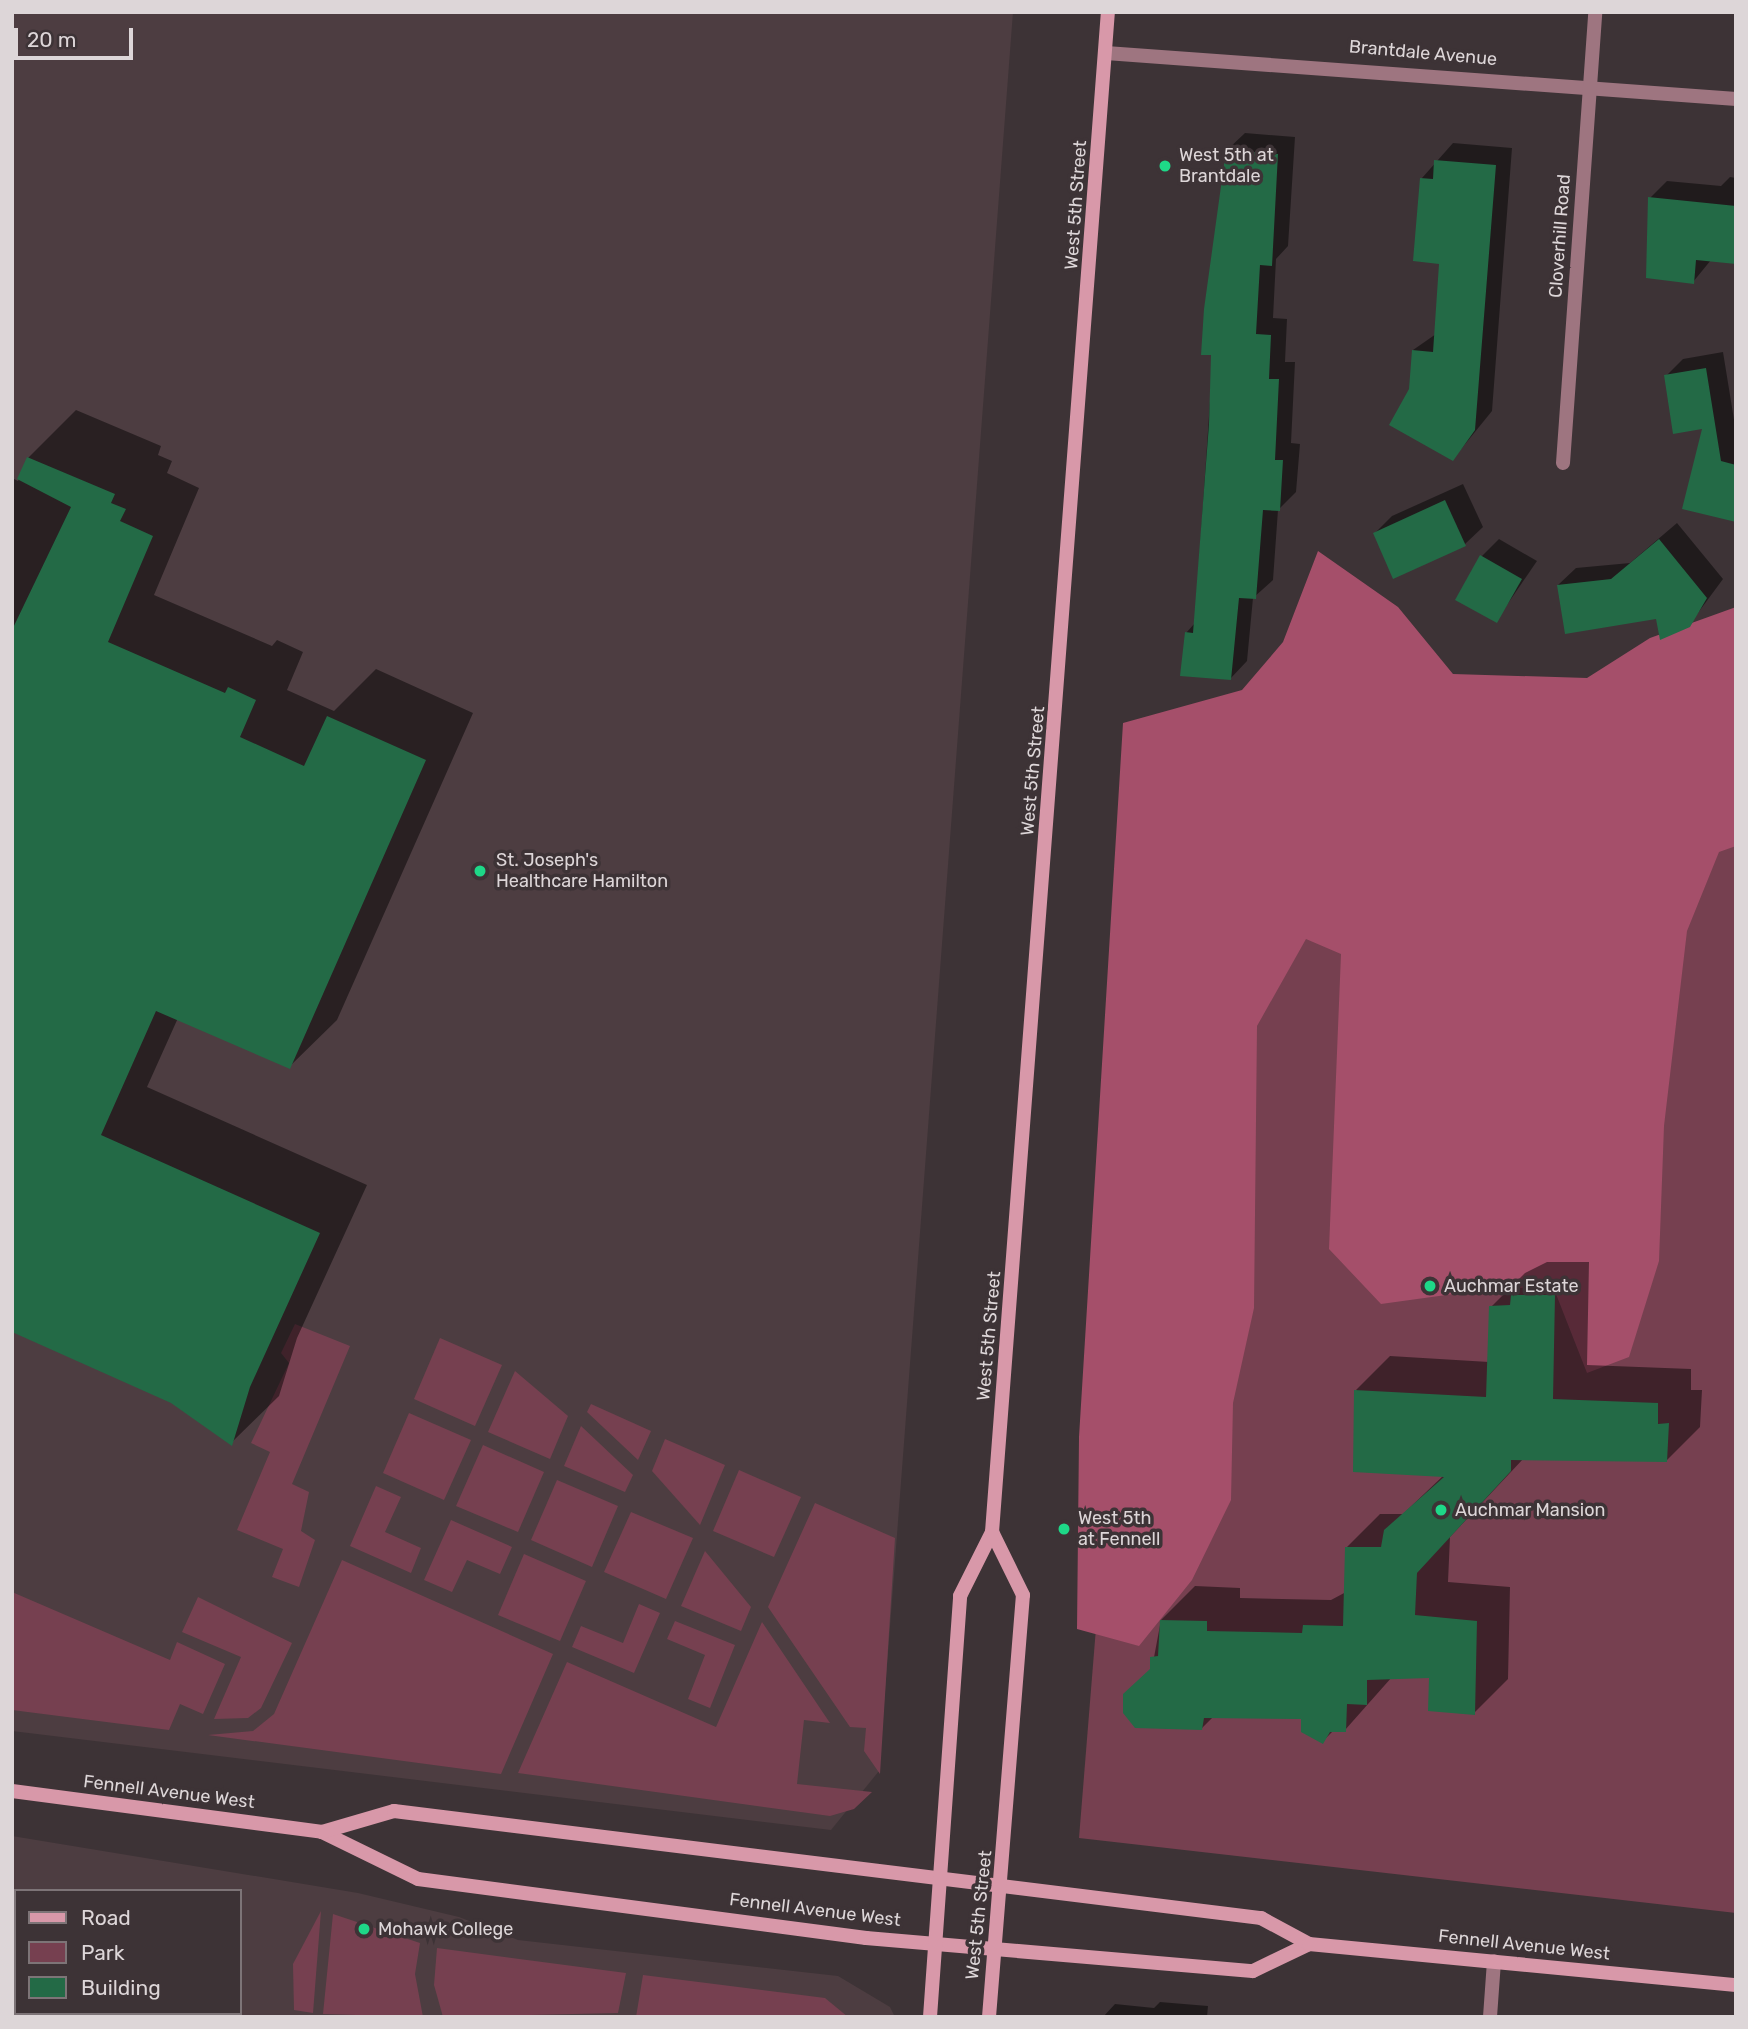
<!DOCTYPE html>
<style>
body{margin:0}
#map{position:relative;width:1748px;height:2029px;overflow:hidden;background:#3d3336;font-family:Rubik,sans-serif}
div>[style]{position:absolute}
.built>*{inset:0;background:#4d3d41}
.green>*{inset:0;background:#764050}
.forest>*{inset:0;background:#a54f6a}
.shadow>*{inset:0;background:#0007}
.building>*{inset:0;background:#236a46}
.street>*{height:14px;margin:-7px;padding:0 7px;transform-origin:7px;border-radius:7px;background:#9e7580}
.secondary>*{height:14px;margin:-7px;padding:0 7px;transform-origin:7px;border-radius:7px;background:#d898a9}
.dots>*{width:19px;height:19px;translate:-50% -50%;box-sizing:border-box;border:4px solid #3d3336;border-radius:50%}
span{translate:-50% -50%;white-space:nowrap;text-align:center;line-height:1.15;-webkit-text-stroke:7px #3d3336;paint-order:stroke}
.street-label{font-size:18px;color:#ddd6d8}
.poi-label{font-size:18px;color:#ddd6d8}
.left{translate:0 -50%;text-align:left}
.frame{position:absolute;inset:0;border:14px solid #ddd6d8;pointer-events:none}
.legend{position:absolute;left:14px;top:1889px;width:228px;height:126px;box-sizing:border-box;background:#3d3336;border:2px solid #7d7477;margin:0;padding:9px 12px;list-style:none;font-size:21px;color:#ddd6d8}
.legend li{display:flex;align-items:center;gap:14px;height:35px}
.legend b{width:35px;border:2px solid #7d7477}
.scale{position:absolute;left:14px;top:28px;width:119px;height:32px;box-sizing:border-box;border:4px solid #ddd6d8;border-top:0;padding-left:9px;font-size:21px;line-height:24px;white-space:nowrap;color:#ddd6d8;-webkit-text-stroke:5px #3d3336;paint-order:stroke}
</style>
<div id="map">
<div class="built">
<i style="clip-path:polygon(12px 12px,1013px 12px,879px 1771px,831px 1830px,12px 1731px)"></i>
<i style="clip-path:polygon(evenodd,12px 1836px,358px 1893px,459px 1917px,518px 1940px,838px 1976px,890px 2007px,895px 2017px,12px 2017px,12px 1836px,16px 1891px,240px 1891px,240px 2013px,16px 2013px,16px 1891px)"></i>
</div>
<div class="green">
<i style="clip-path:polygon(1170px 714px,1736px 734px,1736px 1913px,1079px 1838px)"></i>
<i style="clip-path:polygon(295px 1324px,350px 1346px,292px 1484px,309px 1492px,301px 1531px,315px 1540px,299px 1587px,272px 1577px,283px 1549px,237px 1530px,270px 1452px,251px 1443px,289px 1363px,281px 1353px)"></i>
<i style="clip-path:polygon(440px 1338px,502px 1365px,475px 1426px,414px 1399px)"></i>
<i style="clip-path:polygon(515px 1371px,568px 1416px,550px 1459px,488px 1432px)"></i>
<i style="clip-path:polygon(591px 1404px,651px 1431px,638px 1460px,587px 1412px)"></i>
<i style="clip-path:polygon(409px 1413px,471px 1440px,444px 1500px,383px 1473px)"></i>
<i style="clip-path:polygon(581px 1426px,633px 1475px,625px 1492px,564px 1466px)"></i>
<i style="clip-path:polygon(665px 1439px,725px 1465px,700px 1525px,652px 1471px)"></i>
<i style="clip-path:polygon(483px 1445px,544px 1472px,518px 1532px,456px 1506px)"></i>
<i style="clip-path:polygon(739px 1470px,801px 1497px,774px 1557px,713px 1531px)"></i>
<i style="clip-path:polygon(557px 1480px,618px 1506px,592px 1567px,531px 1540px)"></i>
<i style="clip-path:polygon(376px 1486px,401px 1497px,385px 1532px,421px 1548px,411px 1573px,350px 1546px)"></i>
<i style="clip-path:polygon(815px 1503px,895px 1538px,880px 1774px,864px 1751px,866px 1728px,850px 1727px,768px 1607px)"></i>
<i style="clip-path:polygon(631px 1512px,693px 1538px,666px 1599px,604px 1572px)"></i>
<i style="clip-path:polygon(451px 1520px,512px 1547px,500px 1574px,467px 1560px,452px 1592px,424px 1580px)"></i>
<i style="clip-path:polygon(705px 1551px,751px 1607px,741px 1631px,681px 1606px)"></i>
<i style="clip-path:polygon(524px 1554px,586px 1581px,560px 1641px,498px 1615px)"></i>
<i style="clip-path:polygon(342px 1560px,553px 1654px,501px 1774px,208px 1735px,253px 1731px,274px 1714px)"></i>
<i style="clip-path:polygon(12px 1592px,170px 1660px,177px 1642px,225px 1664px,203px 1714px,180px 1704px,169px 1730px,12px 1710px)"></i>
<i style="clip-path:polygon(198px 1597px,292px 1643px,261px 1708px,248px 1718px,214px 1719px,241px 1657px,182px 1632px)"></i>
<i style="clip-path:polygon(639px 1604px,660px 1613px,634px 1673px,572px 1647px,581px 1626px,623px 1643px)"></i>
<i style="clip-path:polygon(675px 1621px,735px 1645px,710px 1708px,688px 1699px,705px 1655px,667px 1639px)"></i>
<i style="clip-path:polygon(762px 1622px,830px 1723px,804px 1720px,797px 1784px,872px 1792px,854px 1809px,830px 1816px,518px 1773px,567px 1662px,716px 1727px)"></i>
<i style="clip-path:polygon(321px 1911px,313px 2013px,294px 2010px,293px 1964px)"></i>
<i style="clip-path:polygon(333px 1914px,420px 1943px,415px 1974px,423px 2017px,323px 2014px)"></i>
<i style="clip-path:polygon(437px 1948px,626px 1973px,618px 2013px,443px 2017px,434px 1985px)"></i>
<i style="clip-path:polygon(643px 1975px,825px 1998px,848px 2017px,636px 2017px)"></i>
</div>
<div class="forest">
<i style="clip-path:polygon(1318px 551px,1398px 607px,1453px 674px,1587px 678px,1650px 638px,1736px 607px,1736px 846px,1719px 852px,1687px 931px,1664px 1126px,1659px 1261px,1629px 1357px,1587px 1373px,1554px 1289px,1504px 1287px,1381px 1304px,1329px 1249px,1341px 954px,1306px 939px,1257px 1026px,1254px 1308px,1233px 1403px,1231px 1500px,1192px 1580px,1139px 1646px,1077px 1629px,1079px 1437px,1123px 723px,1242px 690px,1283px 642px)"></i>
</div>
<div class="shadow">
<i style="clip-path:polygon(1245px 133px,1295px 137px,1288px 246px,1276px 259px,1273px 318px,1287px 319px,1285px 362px,1295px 362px,1291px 443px,1300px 444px,1296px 492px,1278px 510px,1273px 580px,1253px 598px,1247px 661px,1230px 679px,1186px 633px,1195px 623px,1227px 150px)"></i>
<i style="clip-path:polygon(1453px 143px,1512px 148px,1492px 411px,1453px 459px,1411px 389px,1413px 350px,1436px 334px,1441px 262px,1422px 178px)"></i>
<i style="clip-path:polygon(1730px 177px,1736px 178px,1736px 263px,1711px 260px,1693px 282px,1650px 198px,1667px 181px,1721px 186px)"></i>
<i style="clip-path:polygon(1723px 352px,1736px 432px,1736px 516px,1704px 427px,1666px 376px,1683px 359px)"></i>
<i style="clip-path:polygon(76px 410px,161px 446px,158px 455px,172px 461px,167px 473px,199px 488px,154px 595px,272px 646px,277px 640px,303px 652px,287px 690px,334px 711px,376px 669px,473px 713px,337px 1020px,289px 1067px,178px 1018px,147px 1087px,367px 1185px,297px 1338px,279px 1396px,231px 1443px,172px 1402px,12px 1331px,12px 478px,18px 481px,28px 458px)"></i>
<i style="clip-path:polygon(1463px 484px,1483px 527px,1465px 544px,1394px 576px,1375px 533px,1392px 516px)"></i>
<i style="clip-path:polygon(1677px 523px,1723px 579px,1689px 625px,1558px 585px,1576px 568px,1630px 563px)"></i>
<i style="clip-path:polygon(1499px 539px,1537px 561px,1496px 621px,1482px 556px)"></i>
<i style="clip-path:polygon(1547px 1262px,1589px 1262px,1587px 1365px,1691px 1369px,1691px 1390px,1702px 1390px,1700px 1427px,1666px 1461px,1524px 1458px,1450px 1537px,1448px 1582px,1510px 1587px,1508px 1679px,1474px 1713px,1431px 1676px,1392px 1677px,1345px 1730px,1334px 1730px,1323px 1741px,1302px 1718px,1213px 1717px,1202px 1728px,1152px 1668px,1161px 1620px,1195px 1586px,1240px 1588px,1240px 1598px,1331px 1600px,1346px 1592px,1346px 1548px,1380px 1514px,1403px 1514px,1444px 1475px,1356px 1390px,1390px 1356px,1489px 1362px,1491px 1307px,1525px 1273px)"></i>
<i style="clip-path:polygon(12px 1984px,16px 2013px,193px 2017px,12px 2017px)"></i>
<i style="clip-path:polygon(1160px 2002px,1208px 2006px,1207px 2017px,1103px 2017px,1115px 2004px,1154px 2008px)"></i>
</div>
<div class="building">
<i style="clip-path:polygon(1226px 150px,1278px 154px,1272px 266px,1260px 265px,1256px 334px,1271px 335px,1269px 379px,1279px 379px,1275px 460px,1283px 460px,1280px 511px,1263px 510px,1256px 599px,1239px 598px,1231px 680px,1180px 676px,1185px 632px,1193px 633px,1209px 424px,1211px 355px,1201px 355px,1204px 309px)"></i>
<i style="clip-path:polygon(1434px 160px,1496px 165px,1475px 430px,1453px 461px,1389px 425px,1409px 389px,1412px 350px,1433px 352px,1439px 264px,1413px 261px,1420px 178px,1433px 179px)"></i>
<i style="clip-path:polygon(1648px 197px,1736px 206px,1736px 264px,1696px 260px,1694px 284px,1646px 278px)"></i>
<i style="clip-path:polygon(1706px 368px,1721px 461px,1736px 465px,1736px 522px,1682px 509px,1702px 429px,1673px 434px,1664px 375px)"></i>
<i style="clip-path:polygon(27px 457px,115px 494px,111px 503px,126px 509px,120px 521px,153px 536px,108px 642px,225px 693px,228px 687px,256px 700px,240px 737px,304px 766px,327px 716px,426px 760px,290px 1069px,156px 1011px,101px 1135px,320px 1233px,250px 1387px,232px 1446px,171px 1403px,12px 1332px,12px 630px,71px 507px,17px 479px)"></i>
<i style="clip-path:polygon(1445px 500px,1466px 546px,1393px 579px,1373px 533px)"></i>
<i style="clip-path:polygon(1659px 539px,1707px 598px,1690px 627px,1660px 640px,1656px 619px,1565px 634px,1557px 585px,1611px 579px)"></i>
<i style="clip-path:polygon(1480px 555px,1522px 579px,1497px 623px,1455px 600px)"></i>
<i style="clip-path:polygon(1511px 1295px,1555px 1295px,1553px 1399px,1658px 1403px,1658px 1424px,1669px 1423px,1667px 1462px,1511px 1460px,1511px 1471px,1417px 1573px,1415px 1615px,1477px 1621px,1475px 1715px,1428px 1711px,1429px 1678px,1367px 1680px,1367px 1705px,1347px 1704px,1346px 1732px,1330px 1732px,1323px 1744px,1301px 1732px,1301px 1719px,1204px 1718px,1202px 1730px,1135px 1728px,1123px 1713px,1123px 1694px,1150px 1669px,1150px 1657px,1158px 1656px,1160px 1620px,1207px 1621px,1207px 1631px,1302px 1633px,1303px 1625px,1343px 1626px,1345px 1547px,1381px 1547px,1384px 1530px,1444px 1477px,1353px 1472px,1354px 1390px,1486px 1397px,1489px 1306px,1510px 1305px)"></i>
</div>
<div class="street">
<i style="left:1106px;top:53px;width:632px;rotate:4.18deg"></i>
<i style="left:1563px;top:463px;width:452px;rotate:-85.9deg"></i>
<i style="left:1490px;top:2017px;width:56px;rotate:-85.9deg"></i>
</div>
<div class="secondary">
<i style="left:12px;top:1791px;width:313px;rotate:7.5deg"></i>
<i style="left:322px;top:1832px;width:107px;rotate:26.1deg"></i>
<i style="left:418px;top:1879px;width:452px;rotate:7.5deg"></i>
<i style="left:866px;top:1938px;width:388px;rotate:4.9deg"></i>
<i style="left:1253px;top:1971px;width:62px;rotate:-25.7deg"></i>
<i style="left:322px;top:1832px;width:75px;rotate:-16.3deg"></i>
<i style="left:394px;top:1811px;width:874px;rotate:7.04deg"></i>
<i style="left:1261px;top:1918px;width:55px;rotate:28.4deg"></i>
<i style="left:1309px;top:1944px;width:429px;rotate:5.5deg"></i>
<i style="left:930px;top:2017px;width:422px;rotate:-85.9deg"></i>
<i style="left:960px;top:1596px;width:72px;rotate:-63.4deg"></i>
<i style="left:992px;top:1532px;width:1524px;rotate:-85.64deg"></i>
<i style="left:989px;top:2017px;width:423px;rotate:-85.4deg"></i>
<i style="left:1023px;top:1595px;width:70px;rotate:-116.2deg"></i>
</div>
<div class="dots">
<i style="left:1165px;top:166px;background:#1ed888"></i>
<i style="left:480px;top:871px;background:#1ed888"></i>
<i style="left:1430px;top:1286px;background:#1ed888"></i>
<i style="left:1441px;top:1510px;background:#1ed888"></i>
<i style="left:1064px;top:1529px;background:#1ed888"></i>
<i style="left:364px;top:1929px;background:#1ed888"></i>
</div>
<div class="street-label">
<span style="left:1423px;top:53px;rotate:5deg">Brantdale Avenue</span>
<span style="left:1076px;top:205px;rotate:-86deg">West 5th Street</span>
<span style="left:1560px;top:236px;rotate:-86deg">Cloverhill Road</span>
<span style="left:1033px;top:771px;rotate:-85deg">West 5th Street</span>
<span style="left:989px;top:1336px;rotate:-85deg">West 5th Street</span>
<span style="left:169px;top:1792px;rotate:7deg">Fennell Avenue West</span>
<span style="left:815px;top:1910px;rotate:7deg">Fennell Avenue West</span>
<span style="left:979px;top:1915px;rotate:-84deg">West 5th Street</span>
<span style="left:1524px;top:1945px;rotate:6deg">Fennell Avenue West</span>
</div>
<div class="poi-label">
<span class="left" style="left:1179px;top:166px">West 5th at<br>Brantdale</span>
<span class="left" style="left:496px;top:871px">St. Joseph's<br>Healthcare Hamilton</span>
<span class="left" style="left:1444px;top:1286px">Auchmar Estate</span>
<span class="left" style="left:1455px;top:1510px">Auchmar Mansion</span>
<span class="left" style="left:1078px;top:1529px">West 5th<br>at Fennell</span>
<span class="left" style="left:378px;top:1929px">Mohawk College</span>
</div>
<div class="frame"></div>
<ul class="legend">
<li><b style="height:9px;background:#d898a9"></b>Road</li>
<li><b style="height:19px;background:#764050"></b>Park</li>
<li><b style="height:19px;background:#236a46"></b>Building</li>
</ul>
<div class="scale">20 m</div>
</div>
